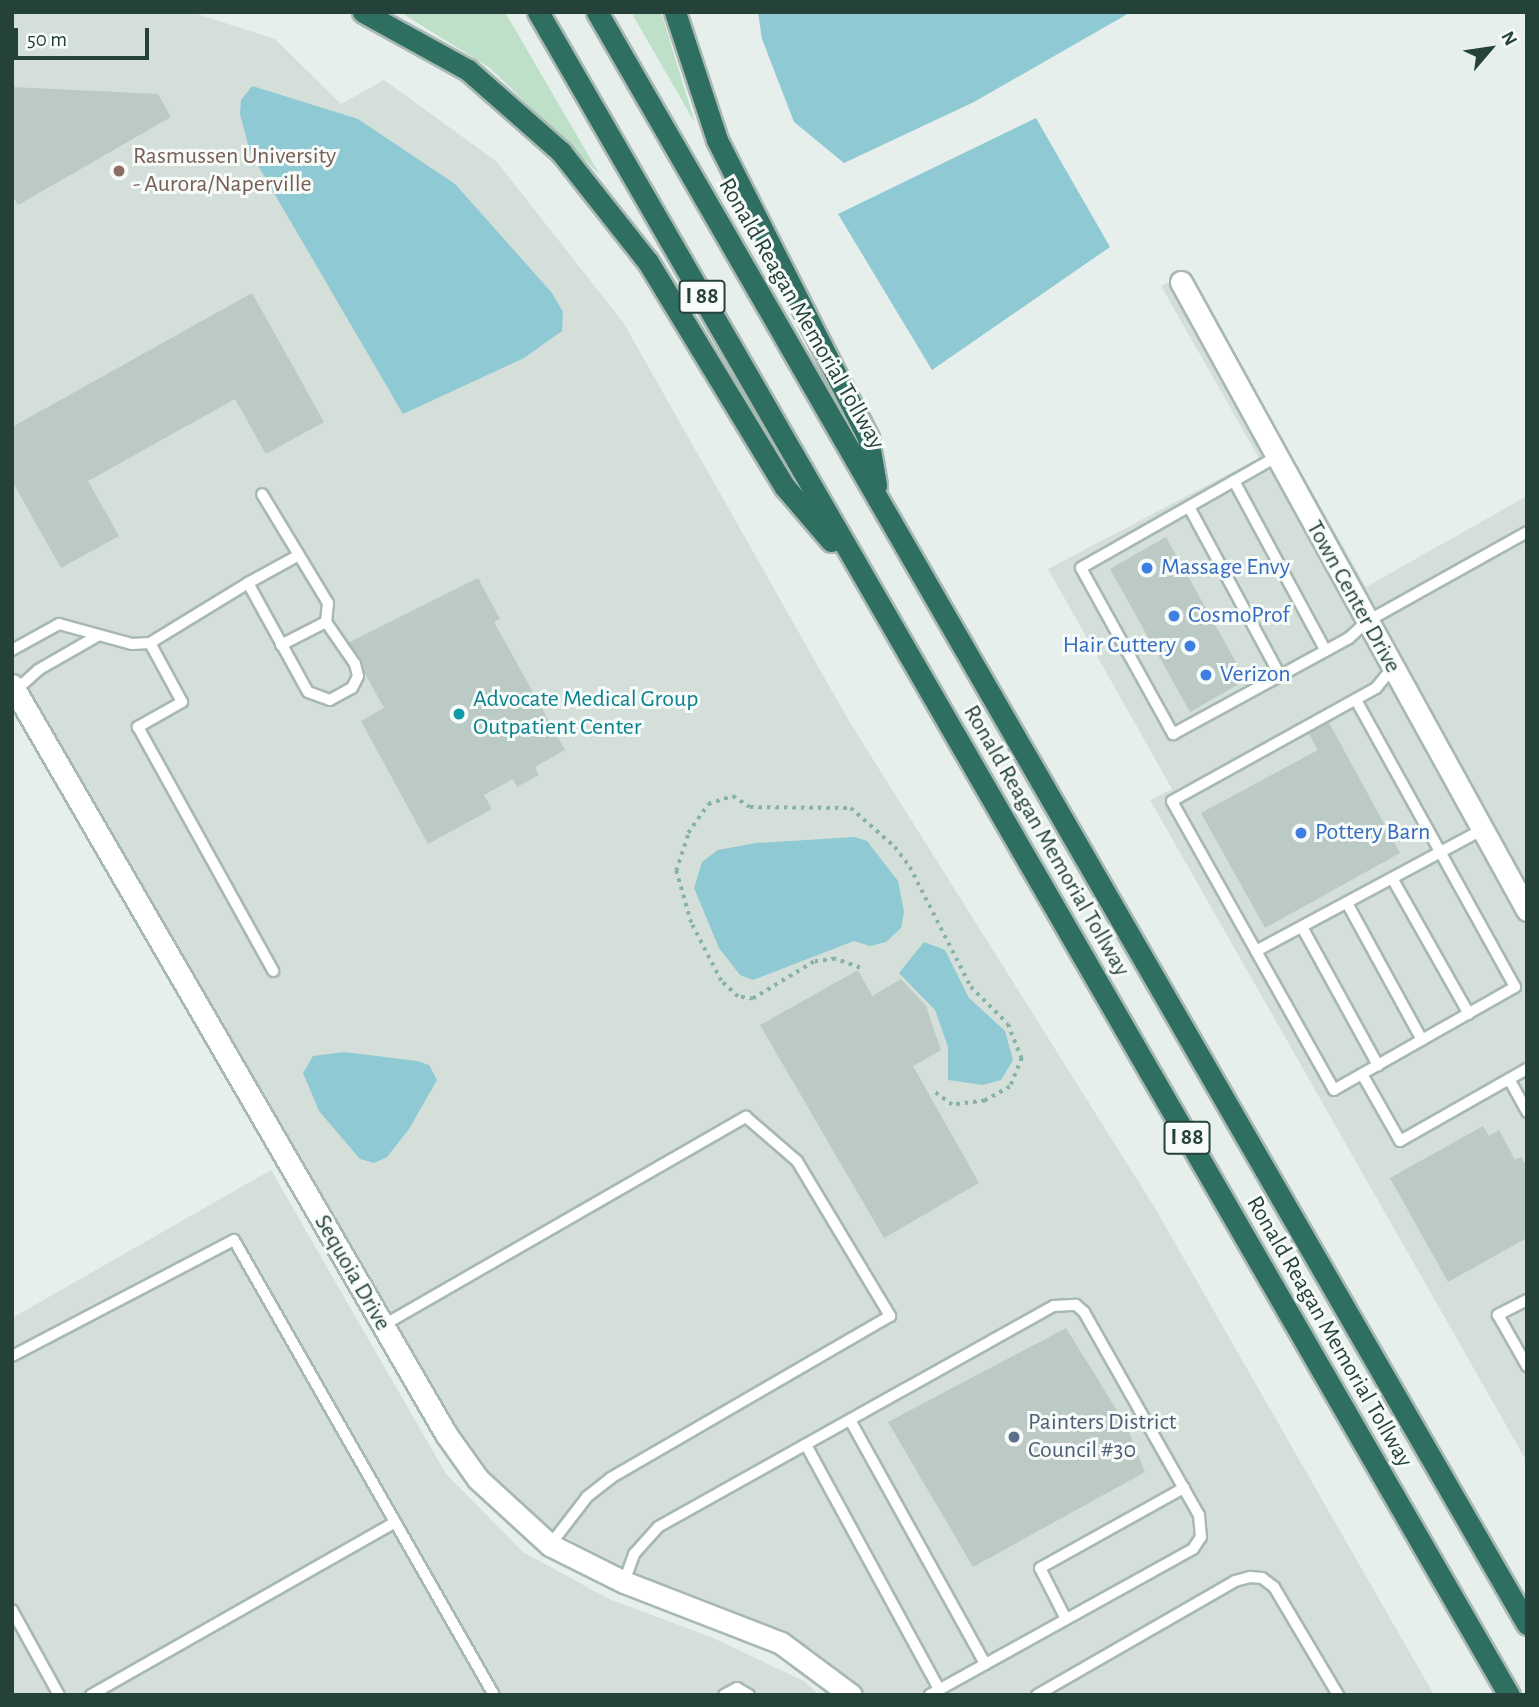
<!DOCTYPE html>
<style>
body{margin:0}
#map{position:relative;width:1539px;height:1707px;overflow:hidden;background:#e6efeb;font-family:"Alegreya Sans",sans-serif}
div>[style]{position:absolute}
.built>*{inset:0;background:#d4dfda}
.green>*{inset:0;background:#bfe0c8}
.water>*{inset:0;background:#8ec9d4}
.building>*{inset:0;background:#bbcac4}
.path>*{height:3.5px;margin-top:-1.75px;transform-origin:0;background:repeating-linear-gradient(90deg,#86b3a5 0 3.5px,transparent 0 8.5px)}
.roads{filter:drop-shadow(2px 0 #a8b8b2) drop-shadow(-2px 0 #a8b8b2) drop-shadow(0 2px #a8b8b2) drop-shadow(0 -2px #a8b8b2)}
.service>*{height:10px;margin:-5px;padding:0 5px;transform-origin:5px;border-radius:5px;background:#fff}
.minor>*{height:21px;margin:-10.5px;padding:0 10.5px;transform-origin:10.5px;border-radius:10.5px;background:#fff}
.motorway>*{height:21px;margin:-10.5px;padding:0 10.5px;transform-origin:10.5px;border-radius:10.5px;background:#2f6f62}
.dots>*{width:19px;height:19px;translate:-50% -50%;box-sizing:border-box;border:4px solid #f7fbf9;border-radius:50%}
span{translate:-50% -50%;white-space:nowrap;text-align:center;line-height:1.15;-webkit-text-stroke:6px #f7fbf9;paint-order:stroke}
.shield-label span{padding:2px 5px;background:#f7fbf9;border:2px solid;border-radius:5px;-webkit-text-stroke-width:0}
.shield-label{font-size:23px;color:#24423a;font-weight:700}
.education-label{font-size:24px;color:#785e54}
.left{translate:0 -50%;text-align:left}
.street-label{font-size:24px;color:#24423a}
.shop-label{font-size:24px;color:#366cbe}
.right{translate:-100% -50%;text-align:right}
.culture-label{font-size:24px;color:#0d838f}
.service-label{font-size:24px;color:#4e5e75}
.frame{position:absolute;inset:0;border:14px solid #24423a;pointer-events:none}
.north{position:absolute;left:1455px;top:14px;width:70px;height:70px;-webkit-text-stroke:5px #f7fbf9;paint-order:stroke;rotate:61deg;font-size:19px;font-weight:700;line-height:28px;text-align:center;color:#24423a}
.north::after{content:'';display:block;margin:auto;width:24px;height:32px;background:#24423a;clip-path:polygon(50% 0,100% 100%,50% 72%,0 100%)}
.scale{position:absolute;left:14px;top:28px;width:135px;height:32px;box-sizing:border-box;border:4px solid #24423a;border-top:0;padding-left:9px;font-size:21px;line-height:24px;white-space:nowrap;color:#24423a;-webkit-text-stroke:5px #f7fbf9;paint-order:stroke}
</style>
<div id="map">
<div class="built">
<i style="clip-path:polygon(12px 12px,194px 13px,275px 39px,341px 104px,384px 80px,496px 161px,623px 322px,849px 721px,1155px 1208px,1434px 1695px,868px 1695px,811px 1648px,616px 1567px,546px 1525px,488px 1472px,450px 1419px,12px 668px)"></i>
<i style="clip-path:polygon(1188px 272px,1366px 587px,1527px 496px,1527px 1462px,1150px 800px,1172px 789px,1048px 569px,1259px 458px,1161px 286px)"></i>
<i style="clip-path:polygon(271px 1170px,446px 1474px,523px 1552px,609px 1599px,711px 1637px,804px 1681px,819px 1695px,12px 1695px,12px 1318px)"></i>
</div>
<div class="green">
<i style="clip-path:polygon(400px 12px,505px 12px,600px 175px,490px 68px)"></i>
<i style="clip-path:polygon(631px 12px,661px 12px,695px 123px)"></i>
</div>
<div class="water">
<i style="clip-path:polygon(758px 12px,1131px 12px,974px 102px,844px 163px,794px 122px,762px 39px)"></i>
<i style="clip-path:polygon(252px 86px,358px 119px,455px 184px,552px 293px,563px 312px,562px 331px,524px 358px,403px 414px,250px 152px,240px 114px,241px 100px)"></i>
<i style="clip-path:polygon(1036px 118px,1110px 247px,932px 370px,838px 214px)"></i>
<i style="clip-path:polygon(855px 837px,867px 841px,898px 881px,904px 912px,901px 928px,886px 942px,870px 946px,854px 941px,753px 980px,740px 975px,719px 948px,694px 888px,702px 862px,718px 850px,756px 843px)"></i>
<i style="clip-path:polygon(924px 942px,945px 950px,969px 998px,1005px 1031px,1013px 1060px,1001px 1080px,983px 1085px,948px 1080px,948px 1047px,935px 1010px,899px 973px)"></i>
<i style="clip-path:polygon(344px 1052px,417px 1061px,429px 1065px,437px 1080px,409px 1129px,387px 1157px,374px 1163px,360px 1159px,319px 1111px,303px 1073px,313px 1056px)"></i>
</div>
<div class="building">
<i style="clip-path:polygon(12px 87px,158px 94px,171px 117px,18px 205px,12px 195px)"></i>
<i style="clip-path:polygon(252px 293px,324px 422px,266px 454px,235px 399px,88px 481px,119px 536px,61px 568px,12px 481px,12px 427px)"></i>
<i style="clip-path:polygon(1166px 537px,1246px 680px,1190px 712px,1110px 569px)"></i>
<i style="clip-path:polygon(478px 578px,500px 619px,494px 622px,565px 750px,535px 767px,539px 775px,517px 787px,513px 779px,484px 795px,492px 809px,428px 844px,361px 721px,384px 708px,348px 643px)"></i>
<i style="clip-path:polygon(1327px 719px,1400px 853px,1265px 928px,1201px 813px,1318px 750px,1307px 731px)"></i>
<i style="clip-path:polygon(858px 970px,872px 996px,901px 979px,926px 1006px,941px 1050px,913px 1066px,979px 1183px,884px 1238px,760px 1025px)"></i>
<i style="clip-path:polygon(1483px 1126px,1489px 1136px,1499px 1130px,1515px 1160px,1521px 1157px,1527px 1167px,1527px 1238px,1448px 1282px,1390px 1178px)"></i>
<i style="clip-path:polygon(1066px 1328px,1126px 1425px,1145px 1472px,973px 1567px,888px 1422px)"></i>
</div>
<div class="path">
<i style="left:860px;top:968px;width:27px;rotate:-160deg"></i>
<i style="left:835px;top:959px;width:21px;rotate:172deg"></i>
<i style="left:814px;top:962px;width:71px;rotate:148.8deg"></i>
<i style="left:753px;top:999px;width:15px;rotate:-172deg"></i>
<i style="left:738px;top:997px;width:23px;rotate:-137deg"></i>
<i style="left:721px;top:981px;width:65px;rotate:-117.3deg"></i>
<i style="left:691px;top:923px;width:54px;rotate:-106.1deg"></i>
<i style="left:676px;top:871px;width:40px;rotate:-72deg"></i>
<i style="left:688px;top:833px;width:35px;rotate:-55deg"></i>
<i style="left:708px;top:804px;width:26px;rotate:-18deg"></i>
<i style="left:733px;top:796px;width:20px;rotate:33deg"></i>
<i style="left:750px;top:807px;width:101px;rotate:0.6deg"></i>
<i style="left:851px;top:808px;width:59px;rotate:41.6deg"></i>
<i style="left:895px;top:847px;width:25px;rotate:53deg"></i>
<i style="left:910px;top:867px;width:135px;rotate:63.1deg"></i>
<i style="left:971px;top:987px;width:52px;rotate:45deg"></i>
<i style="left:1008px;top:1024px;width:37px;rotate:68deg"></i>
<i style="left:1022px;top:1058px;width:31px;rotate:112deg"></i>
<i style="left:1010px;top:1087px;width:29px;rotate:151deg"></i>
<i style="left:985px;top:1101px;width:33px;rotate:173deg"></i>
<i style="left:952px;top:1105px;width:24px;rotate:-144deg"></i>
</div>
<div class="roads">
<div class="service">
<i style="left:1276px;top:457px;width:224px;rotate:150.4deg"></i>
<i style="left:1081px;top:568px;width:190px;rotate:61deg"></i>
<i style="left:1173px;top:734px;width:200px;rotate:-28.6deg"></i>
<i style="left:1349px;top:638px;width:23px;rotate:-43deg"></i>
<i style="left:1366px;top:622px;width:184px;rotate:-29.2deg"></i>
<i style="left:1234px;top:481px;width:193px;rotate:61.6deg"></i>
<i style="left:1189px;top:507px;width:191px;rotate:61.6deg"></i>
<i style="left:248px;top:583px;width:58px;rotate:-28.8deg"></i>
<i style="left:150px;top:643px;width:115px;rotate:-31.5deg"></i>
<i style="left:248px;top:583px;width:124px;rotate:61.2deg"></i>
<i style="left:308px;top:692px;width:23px;rotate:20deg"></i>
<i style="left:330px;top:700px;width:25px;rotate:-29deg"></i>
<i style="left:352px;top:688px;width:13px;rotate:-63deg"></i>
<i style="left:358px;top:676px;width:12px;rotate:-104deg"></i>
<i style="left:355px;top:664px;width:51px;rotate:-124.6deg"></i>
<i style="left:326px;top:622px;width:19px;rotate:-84deg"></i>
<i style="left:328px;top:603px;width:127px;rotate:-121.2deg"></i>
<i style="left:281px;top:645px;width:51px;rotate:-27.1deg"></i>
<i style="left:12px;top:650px;width:54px;rotate:-29deg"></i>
<i style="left:59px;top:624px;width:76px;rotate:15.3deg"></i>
<i style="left:132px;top:644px;width:18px;rotate:-3deg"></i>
<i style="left:150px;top:643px;width:67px;rotate:61.5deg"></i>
<i style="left:182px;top:702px;width:51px;rotate:150.4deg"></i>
<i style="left:138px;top:727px;width:279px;rotate:61deg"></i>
<i style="left:15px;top:691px;width:31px;rotate:-42deg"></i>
<i style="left:38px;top:670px;width:70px;rotate:-29.8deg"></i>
<i style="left:1356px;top:700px;width:328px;rotate:61deg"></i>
<i style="left:1515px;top:987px;width:208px;rotate:150.4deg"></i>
<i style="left:1334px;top:1090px;width:331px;rotate:-119.3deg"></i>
<i style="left:1172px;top:801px;width:233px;rotate:-29deg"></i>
<i style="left:1376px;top:688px;width:26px;rotate:-51deg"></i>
<i style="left:1392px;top:878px;width:156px;rotate:60.5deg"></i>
<i style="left:1347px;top:903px;width:156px;rotate:61.3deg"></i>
<i style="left:1302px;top:927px;width:158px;rotate:61.2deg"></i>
<i style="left:1256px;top:951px;width:256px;rotate:-28.2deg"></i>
<i style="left:1362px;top:1074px;width:77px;rotate:60.4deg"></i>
<i style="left:1400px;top:1141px;width:146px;rotate:-29.6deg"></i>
<i style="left:1509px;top:1079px;width:38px;rotate:61deg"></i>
<i style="left:1527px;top:1300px;width:33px;rotate:153deg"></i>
<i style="left:1498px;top:1315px;width:59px;rotate:60.4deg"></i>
<i style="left:382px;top:1326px;width:420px;rotate:-29.9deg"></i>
<i style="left:746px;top:1117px;width:67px;rotate:40.8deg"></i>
<i style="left:797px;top:1161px;width:181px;rotate:59deg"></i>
<i style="left:890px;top:1316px;width:323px;rotate:149.9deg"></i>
<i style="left:611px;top:1478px;width:31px;rotate:142deg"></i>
<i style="left:587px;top:1497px;width:61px;rotate:127.6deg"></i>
<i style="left:12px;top:1356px;width:250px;rotate:-27.6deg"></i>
<i style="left:234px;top:1240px;width:524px;rotate:60.26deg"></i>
<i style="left:850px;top:1420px;width:279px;rotate:61deg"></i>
<i style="left:806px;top:1445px;width:278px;rotate:61.4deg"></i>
<i style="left:624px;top:1582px;width:30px;rotate:-70deg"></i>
<i style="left:634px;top:1554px;width:36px;rotate:-48deg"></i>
<i style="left:658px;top:1527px;width:453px;rotate:-29.2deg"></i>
<i style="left:1054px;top:1306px;width:22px;rotate:-3deg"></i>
<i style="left:1076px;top:1305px;width:11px;rotate:41deg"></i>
<i style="left:1084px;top:1312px;width:233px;rotate:60.5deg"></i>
<i style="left:1199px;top:1515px;width:22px;rotate:85deg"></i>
<i style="left:1201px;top:1537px;width:14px;rotate:124deg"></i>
<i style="left:1193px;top:1549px;width:301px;rotate:151deg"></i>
<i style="left:12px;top:1610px;width:97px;rotate:61.1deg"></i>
<i style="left:1066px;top:1619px;width:57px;rotate:-117deg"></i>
<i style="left:1040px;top:1568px;width:165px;rotate:-29.1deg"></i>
<i style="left:91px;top:1695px;width:350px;rotate:-29.6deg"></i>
<i style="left:724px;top:1695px;width:15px;rotate:-28deg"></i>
<i style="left:737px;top:1688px;width:14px;rotate:30deg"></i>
<i style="left:1037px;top:1695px;width:228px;rotate:-29.9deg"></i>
<i style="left:1235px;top:1581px;width:16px;rotate:-15deg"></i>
<i style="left:1250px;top:1577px;width:12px;rotate:5deg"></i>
<i style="left:1262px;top:1578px;width:15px;rotate:37deg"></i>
<i style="left:1274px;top:1587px;width:126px;rotate:59.3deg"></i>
</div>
<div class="minor">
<i style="left:1181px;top:282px;width:717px;rotate:61.15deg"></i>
<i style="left:12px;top:685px;width:866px;rotate:59.91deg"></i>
<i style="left:446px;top:1434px;width:55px;rotate:54.6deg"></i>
<i style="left:478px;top:1479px;width:98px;rotate:42.5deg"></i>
<i style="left:550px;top:1545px;width:83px;rotate:26.6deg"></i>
<i style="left:624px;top:1582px;width:168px;rotate:21.2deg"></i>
<i style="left:781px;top:1643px;width:87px;rotate:36.6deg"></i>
</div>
<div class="motorway">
<i style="left:363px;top:12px;width:120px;rotate:28.9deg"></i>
<i style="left:468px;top:70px;width:124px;rotate:41.4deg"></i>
<i style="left:561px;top:152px;width:140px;rotate:51.7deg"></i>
<i style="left:648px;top:262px;width:263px;rotate:58.7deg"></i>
<i style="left:785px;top:487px;width:71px;rotate:49.6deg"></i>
<i style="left:538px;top:12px;width:1943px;rotate:60.02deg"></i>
<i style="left:597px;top:12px;width:1861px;rotate:60.02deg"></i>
<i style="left:675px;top:12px;width:135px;rotate:71.8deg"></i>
<i style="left:717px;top:140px;width:334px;rotate:63.1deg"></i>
<i style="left:868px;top:438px;width:48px;rotate:80.3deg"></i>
</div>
</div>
<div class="dots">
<i style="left:119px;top:171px;background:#8d6e63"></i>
<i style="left:1147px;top:568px;background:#3f7fe0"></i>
<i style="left:1174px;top:616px;background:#3f7fe0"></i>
<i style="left:1190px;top:646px;background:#3f7fe0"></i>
<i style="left:1206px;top:675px;background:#3f7fe0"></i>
<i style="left:459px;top:714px;background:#0f9aa8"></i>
<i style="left:1301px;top:833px;background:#3f7fe0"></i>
<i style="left:1014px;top:1437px;background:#5c6f8a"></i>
</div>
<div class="shield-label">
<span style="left:702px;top:297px">I 88</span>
<span style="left:1187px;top:1138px">I 88</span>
</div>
<div class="education-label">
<span class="left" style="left:133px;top:171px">Rasmussen University<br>- Aurora/Naperville</span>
</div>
<div class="street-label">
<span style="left:801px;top:314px;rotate:60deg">Ronald Reagan Memorial Tollway</span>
<span style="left:1353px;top:597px;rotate:61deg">Town Center Drive</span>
<span style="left:1046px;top:841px;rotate:60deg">Ronald Reagan Memorial Tollway</span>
<span style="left:352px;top:1273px;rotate:60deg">Sequoia Drive</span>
<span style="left:1329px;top:1332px;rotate:60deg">Ronald Reagan Memorial Tollway</span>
</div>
<div class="shop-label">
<span class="left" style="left:1161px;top:568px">Massage Envy</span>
<span class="left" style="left:1188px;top:616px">CosmoProf</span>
<span class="right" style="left:1176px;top:646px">Hair Cuttery</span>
<span class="left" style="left:1220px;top:675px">Verizon</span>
<span class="left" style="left:1315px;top:833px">Pottery Barn</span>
</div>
<div class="culture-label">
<span class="left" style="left:473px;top:714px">Advocate Medical Group<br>Outpatient Center</span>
</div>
<div class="service-label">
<span class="left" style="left:1028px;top:1437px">Painters District<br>Council #30</span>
</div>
<div class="frame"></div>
<div class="north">N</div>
<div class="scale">50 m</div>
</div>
